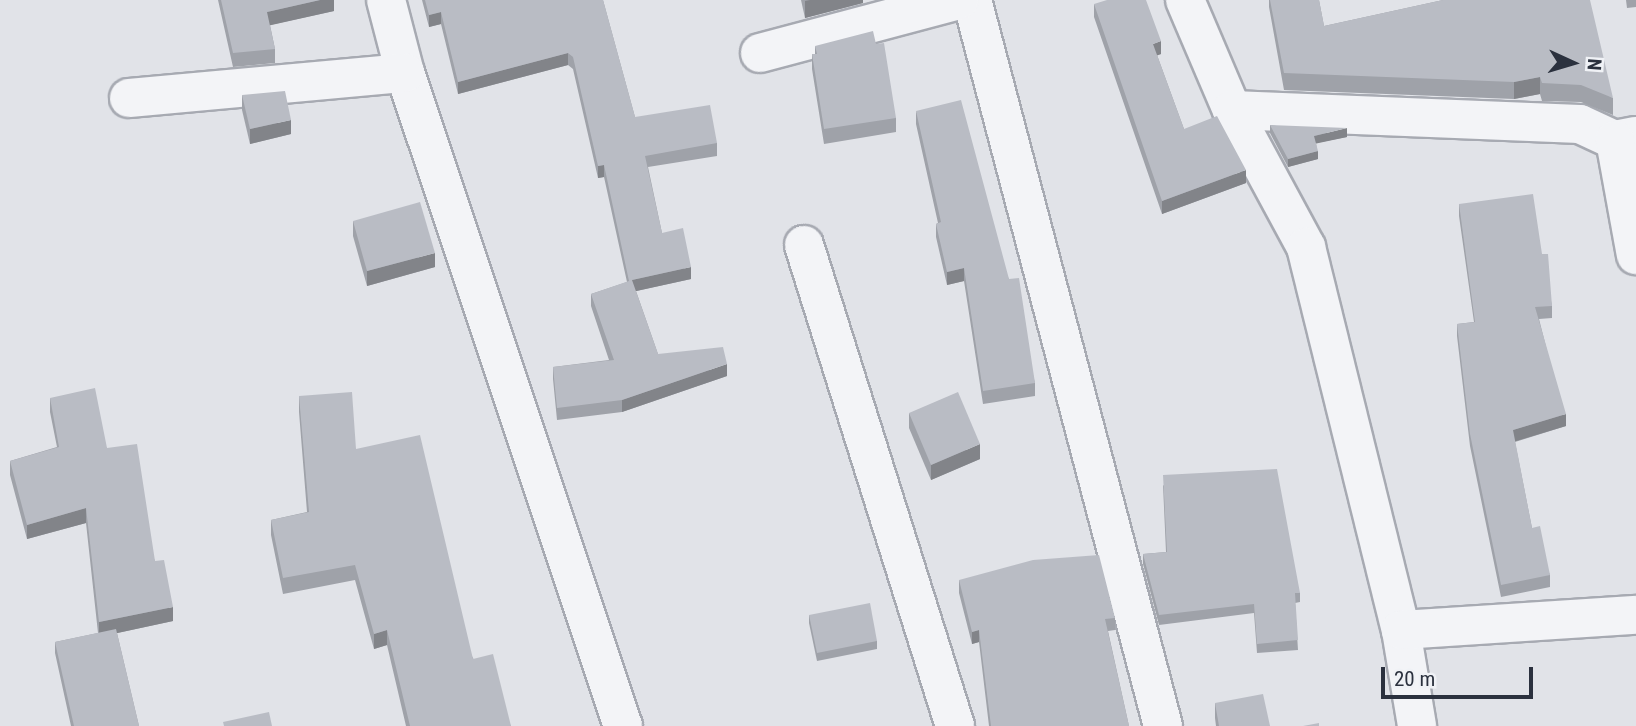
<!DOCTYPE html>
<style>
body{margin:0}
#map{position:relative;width:1636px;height:726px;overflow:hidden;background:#e1e3e8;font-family:"Roboto Condensed",sans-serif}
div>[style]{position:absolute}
.roads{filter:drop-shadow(2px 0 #a7aab2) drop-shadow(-2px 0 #a7aab2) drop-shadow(0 2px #a7aab2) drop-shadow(0 -2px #a7aab2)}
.minor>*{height:38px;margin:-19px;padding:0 19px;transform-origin:19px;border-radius:19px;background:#f3f4f7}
.wall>*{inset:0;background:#9fa2a9}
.shaded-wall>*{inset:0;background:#828489}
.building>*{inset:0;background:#b9bcc4}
span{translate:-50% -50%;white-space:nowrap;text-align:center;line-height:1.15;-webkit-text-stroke:7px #f0f2f6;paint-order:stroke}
.north{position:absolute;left:1538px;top:28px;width:70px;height:70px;-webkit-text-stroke:5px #f0f2f6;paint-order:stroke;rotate:94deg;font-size:19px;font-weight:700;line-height:28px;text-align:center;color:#2b313e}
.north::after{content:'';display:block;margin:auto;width:24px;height:32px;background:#2b313e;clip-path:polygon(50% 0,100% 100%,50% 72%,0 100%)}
.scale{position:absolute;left:1381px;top:667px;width:152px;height:32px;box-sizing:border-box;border:4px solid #2b313e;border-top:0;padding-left:9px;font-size:21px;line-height:24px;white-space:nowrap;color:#2b313e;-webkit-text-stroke:5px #f0f2f6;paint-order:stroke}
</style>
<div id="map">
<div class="roads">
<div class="minor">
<i style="left:386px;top:0;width:75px;rotate:75.4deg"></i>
<i style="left:405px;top:73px;width:688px;rotate:71.54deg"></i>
<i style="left:972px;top:0;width:751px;rotate:75.26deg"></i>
<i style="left:1185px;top:0;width:120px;rotate:66.9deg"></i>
<i style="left:1232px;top:110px;width:156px;rotate:61.6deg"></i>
<i style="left:1306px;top:247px;width:395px;rotate:76.1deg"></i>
<i style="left:1401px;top:630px;width:97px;rotate:80.5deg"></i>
<i style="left:760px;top:53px;width:206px;rotate:-14.9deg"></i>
<i style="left:129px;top:98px;width:277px;rotate:-5.2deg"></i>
<i style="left:1232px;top:110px;width:348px;rotate:2.3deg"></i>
<i style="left:1580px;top:124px;width:38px;rotate:25deg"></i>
<i style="left:1615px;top:140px;width:21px;rotate:-11deg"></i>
<i style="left:1615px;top:140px;width:117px;rotate:79.7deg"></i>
<i style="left:804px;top:245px;width:504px;rotate:72.57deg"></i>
<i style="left:1401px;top:630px;width:235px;rotate:-3.7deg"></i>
</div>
</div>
<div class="wall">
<i style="clip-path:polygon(218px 0,334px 0,334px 11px,270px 25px,275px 49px,275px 63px,233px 67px)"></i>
<i style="clip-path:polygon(422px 0,603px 0,635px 117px,717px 143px,717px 156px,648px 167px,662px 233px,691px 279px,636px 291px,658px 354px,727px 376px,622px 412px,557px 420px,553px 379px,553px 367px,609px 360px,591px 306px,591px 294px,627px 282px,604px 177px,598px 178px,573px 69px,568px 65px,458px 94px,441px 24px,429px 27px)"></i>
<i style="clip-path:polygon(801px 0,863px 0,863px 3px,805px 18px)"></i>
<i style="clip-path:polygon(1269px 0,1319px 0,1324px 26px,1443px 0,1613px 98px,1613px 115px,1581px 102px,1542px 101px,1540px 94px,1514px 99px,1284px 90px,1269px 7px)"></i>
<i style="clip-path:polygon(1626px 0,1636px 0,1636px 7px,1627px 8px)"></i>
<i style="clip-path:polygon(1094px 4px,1161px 54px,1157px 55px,1184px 129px,1246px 183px,1162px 214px,1094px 17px)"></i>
<i style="clip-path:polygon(815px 46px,896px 118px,896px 132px,824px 144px,812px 69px,812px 54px,815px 54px)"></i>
<i style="clip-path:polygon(242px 95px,291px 134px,250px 144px,242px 110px)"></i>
<i style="clip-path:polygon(916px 111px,1009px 279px,1035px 383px,1035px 396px,983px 404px,964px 281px,947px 285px,936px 237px,936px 224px,938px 223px,916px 124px)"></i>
<i style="clip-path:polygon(1270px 125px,1347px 137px,1316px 143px,1318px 159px,1288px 167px,1270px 133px)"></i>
<i style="clip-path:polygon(1459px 204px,1542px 254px,1552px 306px,1552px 318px,1539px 319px,1566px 426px,1515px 442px,1532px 528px,1550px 575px,1550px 587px,1501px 597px,1470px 446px,1457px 336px,1457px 324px,1474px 322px,1459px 216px)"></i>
<i style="clip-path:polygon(353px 221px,435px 267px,367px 286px,353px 236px)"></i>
<i style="clip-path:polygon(299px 396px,356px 449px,511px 726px,406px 726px,387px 645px,374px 649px,355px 580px,283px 594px,271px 535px,271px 520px,307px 512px,299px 412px)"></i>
<i style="clip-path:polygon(50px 398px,107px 448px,155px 561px,173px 621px,117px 633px,139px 726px,71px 726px,55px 653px,55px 642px,98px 633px,86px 523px,27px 539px,10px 475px,10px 461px,57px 447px,50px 412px)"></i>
<i style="clip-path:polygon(909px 413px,980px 459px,931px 480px,909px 428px)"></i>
<i style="clip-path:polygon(1163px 485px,1300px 593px,1300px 602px,1295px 603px,1298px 650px,1257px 653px,1254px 613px,1159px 625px,1143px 564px,1143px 554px,1166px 552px)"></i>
<i style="clip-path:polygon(959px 580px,1115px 618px,1115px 630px,1108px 631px,1129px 726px,989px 726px,979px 642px,972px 644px,959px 593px)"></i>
<i style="clip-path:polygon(809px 615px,877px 641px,877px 649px,817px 661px,809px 623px)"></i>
<i style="clip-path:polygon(1215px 703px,1270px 726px,1216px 726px,1215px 718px)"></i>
</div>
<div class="shaded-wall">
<i style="clip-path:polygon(320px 0,334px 0,334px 11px,267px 26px,267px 12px)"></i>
<i style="clip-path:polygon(810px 0,863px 0,863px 3px,805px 18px,805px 1px)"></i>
<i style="clip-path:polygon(441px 12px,441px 24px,429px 27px,429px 15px)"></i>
<i style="clip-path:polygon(1161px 41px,1161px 54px,1153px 57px,1153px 44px)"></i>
<i style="clip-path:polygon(568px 53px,568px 65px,458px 94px,458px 82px)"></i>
<i style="clip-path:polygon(1540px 77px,1540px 94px,1514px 99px,1514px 82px)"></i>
<i style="clip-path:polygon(291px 120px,291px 134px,250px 144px,250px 129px)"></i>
<i style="clip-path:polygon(1347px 128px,1347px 137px,1314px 144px,1314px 136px)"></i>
<i style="clip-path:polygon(1318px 151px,1318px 159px,1288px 167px,1288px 159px)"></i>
<i style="clip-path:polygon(604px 165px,604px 177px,598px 178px,598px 166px)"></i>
<i style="clip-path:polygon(1246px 170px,1246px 183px,1162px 214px,1162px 201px)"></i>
<i style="clip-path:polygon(435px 253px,435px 267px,367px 286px,367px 271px)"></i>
<i style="clip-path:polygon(691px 267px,691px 279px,632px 292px,632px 280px)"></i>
<i style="clip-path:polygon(964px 268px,964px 281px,947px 285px,947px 272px)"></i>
<i style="clip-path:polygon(727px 364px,727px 376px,622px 412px,622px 400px)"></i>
<i style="clip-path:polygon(1566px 414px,1566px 426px,1513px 442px,1513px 430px)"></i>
<i style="clip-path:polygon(980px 444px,980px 459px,931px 480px,931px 465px)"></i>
<i style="clip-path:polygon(86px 508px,86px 523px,27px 539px,27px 525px)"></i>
<i style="clip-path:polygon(173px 607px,173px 621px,99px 637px,99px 622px)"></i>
<i style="clip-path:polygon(387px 630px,387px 645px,374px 649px,374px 634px)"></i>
<i style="clip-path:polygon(979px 630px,979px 642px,972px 644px,972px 632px)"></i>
</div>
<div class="building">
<i style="clip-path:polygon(221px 0,320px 0,267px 12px,275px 49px,233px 53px)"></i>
<i style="clip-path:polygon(425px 0,603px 0,635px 117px,710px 105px,717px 143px,645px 156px,662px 233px,683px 228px,691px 267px,632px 280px,658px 354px,723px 347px,727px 364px,622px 400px,557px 408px,553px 367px,614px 360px,591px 294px,629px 281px,604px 165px,598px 166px,573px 57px,568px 53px,458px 82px,441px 12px,429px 15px)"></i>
<i style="clip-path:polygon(1107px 0,1146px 0,1161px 41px,1153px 44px,1184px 129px,1217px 116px,1246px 170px,1162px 201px,1094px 4px)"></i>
<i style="clip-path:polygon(1270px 0,1319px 0,1324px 26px,1443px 0,1590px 0,1613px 98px,1581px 85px,1542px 83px,1540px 77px,1514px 82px,1284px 73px)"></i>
<i style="clip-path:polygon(873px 31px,876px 44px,884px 43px,896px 118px,824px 129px,812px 54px,817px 54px,815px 46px)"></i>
<i style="clip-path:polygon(285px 91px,291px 120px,250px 129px,242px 95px)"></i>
<i style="clip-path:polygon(961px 100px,1009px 279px,1019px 278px,1035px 383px,983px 391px,964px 268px,947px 272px,936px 224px,941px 222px,916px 111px)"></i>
<i style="clip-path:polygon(1270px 125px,1347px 128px,1314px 136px,1318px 151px,1288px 159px)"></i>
<i style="clip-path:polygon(1533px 194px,1542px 254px,1548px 254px,1552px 306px,1535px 307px,1566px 414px,1513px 430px,1532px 528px,1540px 526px,1550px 575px,1501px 585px,1470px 434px,1457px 324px,1475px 322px,1459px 204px)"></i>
<i style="clip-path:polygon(420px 202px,435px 253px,367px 271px,353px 221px)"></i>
<i style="clip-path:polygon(95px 388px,107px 448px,137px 444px,155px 561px,164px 560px,173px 607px,99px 622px,86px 508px,27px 525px,10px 461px,59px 447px,50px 398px)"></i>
<i style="clip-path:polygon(352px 392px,356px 449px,420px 435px,473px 659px,493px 654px,511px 726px,410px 726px,387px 630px,374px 634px,355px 565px,283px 578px,271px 520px,309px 512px,299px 396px)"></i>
<i style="clip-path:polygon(958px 392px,980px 444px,931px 465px,909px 413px)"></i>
<i style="clip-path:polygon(1277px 469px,1300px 593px,1295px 593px,1298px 640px,1257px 644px,1254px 604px,1159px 615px,1143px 554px,1167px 552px,1163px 475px)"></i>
<i style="clip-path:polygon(1099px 555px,1115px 618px,1105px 619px,1129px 726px,991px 726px,979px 630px,972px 632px,959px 580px,1033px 560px)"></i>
<i style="clip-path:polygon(870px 603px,877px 641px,817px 653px,809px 615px)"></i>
<i style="clip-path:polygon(116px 629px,139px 726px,74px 726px,55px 642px)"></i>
<i style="clip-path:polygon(1263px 694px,1270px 726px,1219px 726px,1215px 703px)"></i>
<i style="clip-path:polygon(269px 712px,272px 726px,224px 726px,223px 722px)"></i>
<i style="clip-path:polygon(1319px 723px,1319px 726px,1303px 726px)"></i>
</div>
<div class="north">N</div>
<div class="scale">20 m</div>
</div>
